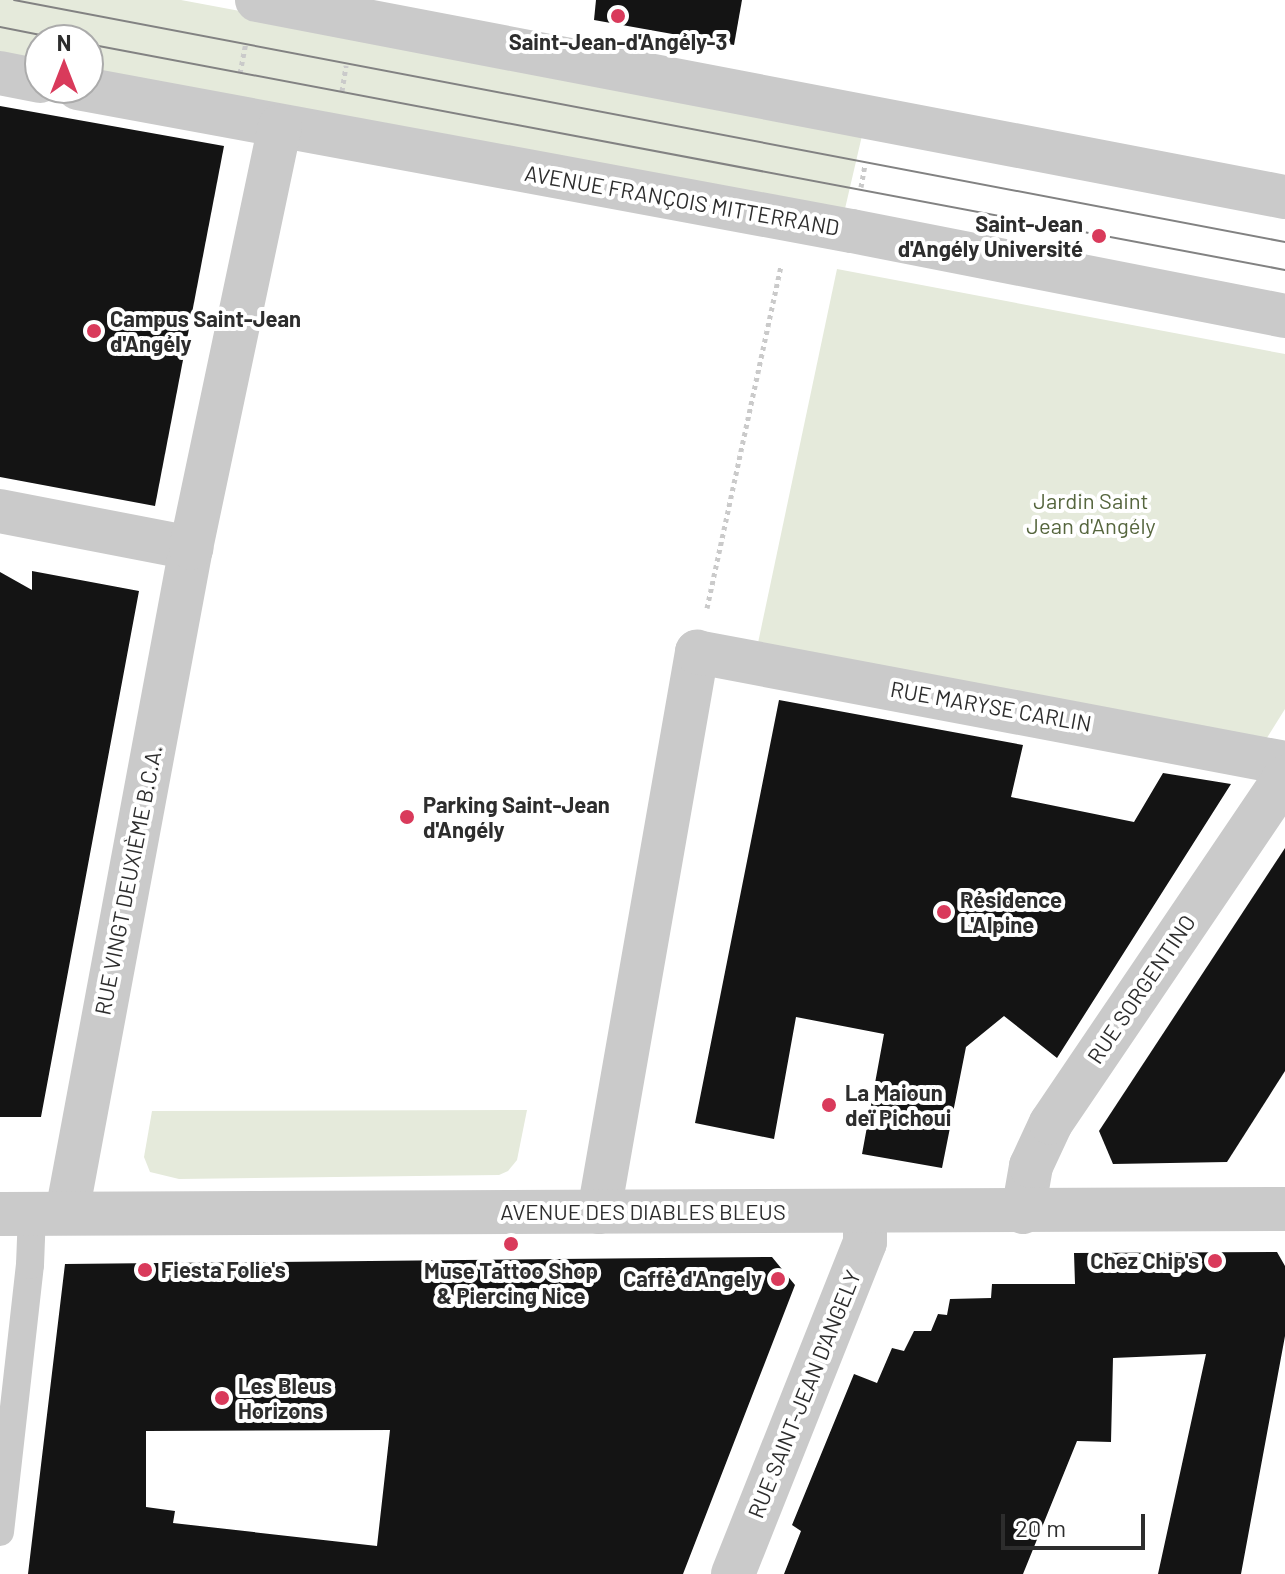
<!DOCTYPE html>
<meta charset="utf-8">
<style>
body{margin:0}
#map{position:relative;width:1285px;height:1574px;overflow:hidden;background:#fff;font-family:Barlow,sans-serif}
div>[style]{position:absolute}
.green>*{inset:0;background:#e5eadb}
.building>*{inset:0;background:#141414}
.path>*{height:5px;margin-top:-2.5px;transform-origin:0;background:repeating-linear-gradient(90deg,#cacaca 0 4px,transparent 0 8px)}
.service>*{height:28px;margin:-14px;padding:0 14px;transform-origin:14px;border-radius:14px;background:#cacaca}
.minor>*{height:44px;margin:-22px;padding:0 22px;transform-origin:22px;border-radius:22px;background:#cacaca}
.tertiary>*{height:44px;margin:-22px;padding:0 22px;transform-origin:22px;border-radius:22px;background:#cacaca}
.tram>*{height:2px;margin:-1px;padding:0 1px;transform-origin:1px;border-radius:1px;background:#828282}
.dots>*{width:22px;height:22px;translate:-50% -50%;box-sizing:border-box;border:4px solid #fff;border-radius:50%}
span{translate:-50% -50%;white-space:nowrap;text-align:center;line-height:1.15;-webkit-text-stroke:8px #fff;paint-order:stroke}
.poi-label{font-size:22px;color:#2d2d2d;font-weight:700}
.right{translate:-100% -50%;text-align:right}
.left{translate:0 -50%;text-align:left}
.street-label{font-size:22px;color:#2d2d2d}
.park-label{font-size:22px;color:#56663e}
.north{position:absolute;left:24px;top:24px;width:80px;height:80px;box-sizing:border-box;background:#fff;border:2px solid #ababab;border-radius:50%;rotate:0deg;font-size:22px;font-weight:700;line-height:32px;text-align:center;color:#2d2d2d}
.north::after{content:'';display:block;margin:auto;width:28px;height:36px;background:#d93a5b;clip-path:polygon(50% 0,100% 100%,50% 72%,0 100%)}
.scale{position:absolute;left:1001px;top:1514px;width:144px;height:36px;box-sizing:border-box;border:4px solid #2d2d2d;border-top:0;padding-left:10px;font-size:24px;line-height:28px;white-space:nowrap;color:#2d2d2d;-webkit-text-stroke:6px #fff;paint-order:stroke}
</style>
<div id="map">
<div class="green">
<i style="clip-path:polygon(0 0,181px 0,864px 127px,844px 213px,88px 73px,88px 40px,40px 40px,40px 64px,0 57px)"></i>
<i style="clip-path:polygon(837px 269px,1285px 354px,1285px 709px,1265px 741px,758px 643px)"></i>
<i style="clip-path:polygon(527px 1110px,517px 1160px,508px 1171px,499px 1175px,179px 1179px,150px 1172px,144px 1157px,152px 1111px)"></i>
</div>
<div class="building">
<i style="clip-path:polygon(596px 0,742px 0,734px 45px,594px 20px)"></i>
<i style="clip-path:polygon(0 106px,224px 146px,155px 506px,0 477px)"></i>
<i style="clip-path:polygon(32px 571px,139px 591px,41px 1117px,0 1117px,0 572px,32px 590px)"></i>
<i style="clip-path:polygon(779px 700px,1023px 745px,1011px 797px,1134px 822px,1163px 773px,1231px 784px,1057px 1058px,1004px 1016px,966px 1047px,942px 1168px,862px 1154px,884px 1034px,796px 1017px,774px 1139px,695px 1123px)"></i>
<i style="clip-path:polygon(1285px 848px,1285px 1071px,1227px 1162px,1113px 1164px,1099px 1131px)"></i>
<i style="clip-path:polygon(1277px 1252px,1285px 1266px,1285px 1336px,1241px 1574px,1158px 1574px,1206px 1354px,1113px 1358px,1111px 1442px,1077px 1441px,1023px 1574px,784px 1574px,801px 1531px,792px 1525px,854px 1374px,877px 1383px,892px 1348px,904px 1351px,914px 1331px,931px 1331px,938px 1314px,947px 1315px,950px 1299px,991px 1298px,992px 1284px,1075px 1284px,1074px 1253px)"></i>
<i style="clip-path:polygon(evenodd,772px 1257px,795px 1285px,683px 1574px,28px 1574px,65px 1264px,772px 1257px,390px 1430px,377px 1546px,173px 1523px,175px 1511px,146px 1507px,146px 1431px,390px 1430px)"></i>
</div>
<div class="path">
<i style="left:240px;top:73px;width:31px;rotate:-79deg"></i>
<i style="left:342px;top:91px;width:26px;rotate:-81deg"></i>
<i style="left:861px;top:187px;width:22px;rotate:-80deg"></i>
<i style="left:707px;top:608px;width:350px;rotate:-77.8deg"></i>
</div>
<div class="service">
<i style="left:0;top:1532px;width:269px;rotate:-83.6deg"></i>
<i style="left:30px;top:1265px;width:52px;rotate:-87.8deg"></i>
</div>
<div class="minor">
<i style="left:257px;top:0;width:1047px;rotate:10.85deg"></i>
<i style="left:0;top:73px;width:41px;rotate:11.3deg"></i>
<i style="left:78px;top:88px;width:787px;rotate:10.47deg"></i>
<i style="left:852px;top:231px;width:441px;rotate:11.1deg"></i>
<i style="left:0;top:511px;width:195px;rotate:11deg"></i>
<i style="left:599px;top:1212px;width:569px;rotate:-80.07deg"></i>
<i style="left:697px;top:652px;width:598px;rotate:10.69deg"></i>
<i style="left:1023px;top:1212px;width:47px;rotate:-80.1deg"></i>
<i style="left:1031px;top:1166px;width:47px;rotate:-65.1deg"></i>
<i style="left:1051px;top:1123px;width:417px;rotate:-55.9deg"></i>
<i style="left:67px;top:1213px;width:676px;rotate:-79.44deg"></i>
<i style="left:191px;top:548px;width:431px;rotate:-78.1deg"></i>
<i style="left:733px;top:1574px;width:357px;rotate:-68.3deg"></i>
<i style="left:865px;top:1242px;width:30px;rotate:-90deg"></i>
</div>
<div class="tertiary">
<i style="left:0;top:1214px;width:1285px;rotate:-0.22deg"></i>
</div>
<div class="tram">
<i style="left:14px;top:0;width:1294px;rotate:10.78deg"></i>
<i style="left:0;top:27px;width:67px;rotate:11.1deg"></i>
<i style="left:88px;top:44px;width:1218px;rotate:10.69deg"></i>
</div>
<div class="dots">
<i style="left:618px;top:16px;background:#d93a5b"></i>
<i style="left:1099px;top:236px;background:#d93a5b"></i>
<i style="left:94px;top:331px;background:#d93a5b"></i>
<i style="left:407px;top:817px;background:#d93a5b"></i>
<i style="left:944px;top:912px;background:#d93a5b"></i>
<i style="left:829px;top:1105px;background:#d93a5b"></i>
<i style="left:511px;top:1244px;background:#d93a5b"></i>
<i style="left:1215px;top:1261px;background:#d93a5b"></i>
<i style="left:145px;top:1270px;background:#d93a5b"></i>
<i style="left:778px;top:1279px;background:#d93a5b"></i>
<i style="left:222px;top:1398px;background:#d93a5b"></i>
</div>
<div class="poi-label">
<span style="left:618px;top:42px">Saint-Jean-d'Angély-3</span>
<span class="right" style="left:1083px;top:236px">Saint-Jean<br>d'Angély Université</span>
<span class="left" style="left:110px;top:331px">Campus Saint-Jean<br>d'Angély</span>
<span class="left" style="left:423px;top:817px">Parking Saint-Jean<br>d'Angély</span>
<span class="left" style="left:960px;top:912px">Résidence<br>L'Alpine</span>
<span class="left" style="left:845px;top:1105px">La Maioun<br>deï Pichoui</span>
<span class="right" style="left:1199px;top:1261px">Chez Chip's</span>
<span class="left" style="left:161px;top:1270px">Fiesta Folie's</span>
<span style="left:511px;top:1283px">Muse Tattoo Shop<br>&amp; Piercing Nice</span>
<span class="right" style="left:762px;top:1279px">Caffé d'Angely</span>
<span class="left" style="left:238px;top:1398px">Les Bleus<br>Horizons</span>
</div>
<div class="street-label">
<span style="left:682px;top:200px;rotate:10deg">AVENUE FRANÇOIS MITTERRAND</span>
<span style="left:991px;top:706px;rotate:10deg">RUE MARYSE CARLIN</span>
<span style="left:128px;top:880px;rotate:-79deg">RUE VINGT DEUXIÈME B.C.A.</span>
<span style="left:1141px;top:989px;rotate:-56deg">RUE SORGENTINO</span>
<span style="left:643px;top:1212px">AVENUE DES DIABLES BLEUS</span>
<span style="left:804px;top:1394px;rotate:-68deg">RUE SAINT-JEAN D'ANGELY</span>
</div>
<div class="park-label">
<span style="left:1091px;top:513px">Jardin Saint<br>Jean d'Angély</span>
</div>
<div class="north">N</div>
<div class="scale">20 m</div>
</div>
